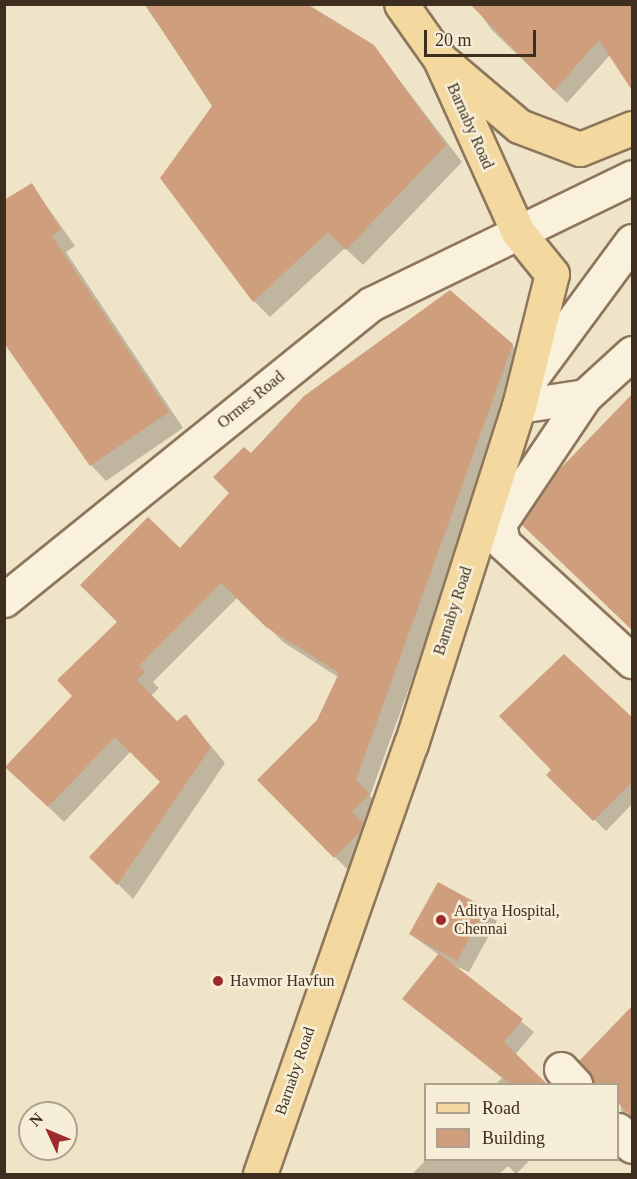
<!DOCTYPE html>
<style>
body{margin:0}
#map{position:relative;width:637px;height:1179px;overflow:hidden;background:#f0e4c8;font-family:"Times New Roman",serif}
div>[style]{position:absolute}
.shadow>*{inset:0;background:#0003}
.building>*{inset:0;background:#cf9f7d}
.roads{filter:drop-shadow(2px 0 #8d765c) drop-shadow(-2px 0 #8d765c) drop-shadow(0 2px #8d765c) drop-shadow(0 -2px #8d765c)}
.minor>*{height:33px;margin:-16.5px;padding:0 16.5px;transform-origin:16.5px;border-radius:16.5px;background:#faf1dc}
.major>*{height:33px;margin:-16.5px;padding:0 16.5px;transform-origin:16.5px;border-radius:16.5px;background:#f3d9a0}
.dots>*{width:16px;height:16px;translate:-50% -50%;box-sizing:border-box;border:3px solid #f7eed8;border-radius:50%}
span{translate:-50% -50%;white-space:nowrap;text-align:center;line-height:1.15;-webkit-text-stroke:5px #f7eed8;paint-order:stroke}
.street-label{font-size:16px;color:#3d2e20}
.poi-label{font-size:16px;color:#3d2e20}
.left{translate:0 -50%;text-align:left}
.frame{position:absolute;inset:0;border:6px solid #3d2e20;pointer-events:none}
.legend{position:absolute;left:424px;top:1083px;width:195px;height:78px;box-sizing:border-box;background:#f7eed8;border:2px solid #ada18e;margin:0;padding:8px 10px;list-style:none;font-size:18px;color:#3d2e20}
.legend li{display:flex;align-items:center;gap:12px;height:30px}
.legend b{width:30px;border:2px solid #ada18e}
.north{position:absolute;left:18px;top:1101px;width:60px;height:60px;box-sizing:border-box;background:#f7eed8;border:2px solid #ada18e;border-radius:50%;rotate:314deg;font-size:16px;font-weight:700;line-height:24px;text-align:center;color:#3d2e20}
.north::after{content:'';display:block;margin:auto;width:21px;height:27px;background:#9e2a2b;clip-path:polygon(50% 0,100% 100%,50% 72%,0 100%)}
.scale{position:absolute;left:424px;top:30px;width:112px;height:27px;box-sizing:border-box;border:3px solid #3d2e20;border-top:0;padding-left:8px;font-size:18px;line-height:21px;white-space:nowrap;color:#3d2e20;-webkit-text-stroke:4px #f7eed8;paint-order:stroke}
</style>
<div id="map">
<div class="shadow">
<i style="clip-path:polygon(144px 4px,292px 4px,373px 46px,462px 162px,363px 265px,345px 248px,270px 317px,254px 301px,214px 106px)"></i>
<i style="clip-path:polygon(474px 4px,632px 4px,610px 55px,567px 103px,491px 29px)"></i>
<i style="clip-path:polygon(32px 185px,75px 246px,66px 252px,183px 428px,106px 481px,91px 465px)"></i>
<i style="clip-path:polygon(512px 345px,527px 361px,370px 796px,384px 810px,350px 872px,259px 780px,318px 721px,338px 677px,283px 642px,238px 597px,153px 682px,159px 688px,151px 696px,177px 723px,186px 716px,225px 763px,133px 899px,91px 857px,163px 782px,131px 751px,64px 822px,23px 782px,119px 622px,231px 493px,251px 455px)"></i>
<i style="clip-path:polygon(632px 720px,632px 804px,606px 831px,548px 775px)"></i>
<i style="clip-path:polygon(438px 884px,497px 921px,469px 972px,451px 964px,534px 1032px,515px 1055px,545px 1084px,496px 1084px,502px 1078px,404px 999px,439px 955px,410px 934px)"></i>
<i style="clip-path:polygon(632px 1007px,628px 1111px,622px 1117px,618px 1084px,594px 1084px,595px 1079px)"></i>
<i style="clip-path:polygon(426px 1160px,530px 1160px,516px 1174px,508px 1166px,499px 1174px,412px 1174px)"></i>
</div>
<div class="building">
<i style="clip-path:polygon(145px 4px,307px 4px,374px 45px,446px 145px,346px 250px,328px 232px,253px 302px,160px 178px,212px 106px)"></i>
<i style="clip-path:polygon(470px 4px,633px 4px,633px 92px,599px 40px,554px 91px)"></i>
<i style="clip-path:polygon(32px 183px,61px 230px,52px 236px,169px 412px,90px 466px,4px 343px,4px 200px)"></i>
<i style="clip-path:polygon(450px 290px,513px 344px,356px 780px,370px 794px,352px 811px,363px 823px,360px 832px,334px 858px,257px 780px,317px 720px,339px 673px,266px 627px,221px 583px,139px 666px,145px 672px,137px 680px,177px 721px,186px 714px,211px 747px,117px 885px,89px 857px,160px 782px,115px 737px,48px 807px,5px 767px,72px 696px,57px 680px,117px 622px,80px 585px,148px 517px,180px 548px,229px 493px,213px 477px,244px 447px,251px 453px,304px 396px)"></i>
<i style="clip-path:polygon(633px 393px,633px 631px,521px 524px,556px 473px)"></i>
<i style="clip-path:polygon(564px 654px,633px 718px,633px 781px,593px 821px,546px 775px,551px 770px,499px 716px)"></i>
<i style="clip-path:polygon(438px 882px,486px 908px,457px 961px,409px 934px)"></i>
<i style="clip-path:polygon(439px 953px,523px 1019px,504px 1042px,547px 1084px,511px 1084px,402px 999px)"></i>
<i style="clip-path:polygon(633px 1005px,633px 1118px,618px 1103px,618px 1084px,593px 1084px,579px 1061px)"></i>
</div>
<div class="roads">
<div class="minor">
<i style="left:632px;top:353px;width:64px;rotate:137.5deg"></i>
<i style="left:585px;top:396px;width:154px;rotate:123.9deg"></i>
<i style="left:499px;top:524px;width:19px;rotate:78deg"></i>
<i style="left:503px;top:543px;width:175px;rotate:42.5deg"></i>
<i style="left:525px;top:386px;width:180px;rotate:-53.6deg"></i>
<i style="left:519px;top:406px;width:67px;rotate:-8.6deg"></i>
<i style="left:4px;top:600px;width:471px;rotate:-38.9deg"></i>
<i style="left:371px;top:304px;width:290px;rotate:-25.9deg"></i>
<i style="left:561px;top:1069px;width:21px;rotate:47deg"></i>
<i style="left:618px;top:1130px;width:21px;rotate:49deg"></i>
</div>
<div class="major">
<i style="left:446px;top:64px;width:96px;rotate:40.3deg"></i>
<i style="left:519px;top:126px;width:65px;rotate:20.7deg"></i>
<i style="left:580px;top:149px;width:56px;rotate:-22deg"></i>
<i style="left:260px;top:1174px;width:456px;rotate:-70.7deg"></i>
<i style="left:411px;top:744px;width:355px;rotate:-72.3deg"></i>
<i style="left:519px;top:406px;width:136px;rotate:-76deg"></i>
<i style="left:552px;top:274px;width:54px;rotate:-129deg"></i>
<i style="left:518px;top:232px;width:190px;rotate:-114.3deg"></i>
<i style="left:440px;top:59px;width:67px;rotate:-125.3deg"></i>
</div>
</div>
<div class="dots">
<i style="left:441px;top:920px;background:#9e2a2b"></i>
<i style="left:218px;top:981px;background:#9e2a2b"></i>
</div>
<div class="street-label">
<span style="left:470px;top:126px;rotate:66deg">Barnaby Road</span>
<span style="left:251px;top:400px;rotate:-39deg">Ormes Road</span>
<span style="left:453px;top:611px;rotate:-72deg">Barnaby Road</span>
<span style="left:295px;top:1071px;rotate:-71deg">Barnaby Road</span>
</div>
<div class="poi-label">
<span class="left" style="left:454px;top:920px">Aditya Hospital,<br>Chennai</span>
<span class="left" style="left:230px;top:981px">Havmor Havfun</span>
</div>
<div class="frame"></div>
<ul class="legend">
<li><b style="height:8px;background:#f3d9a0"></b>Road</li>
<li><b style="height:16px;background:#cf9f7d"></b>Building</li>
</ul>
<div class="north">N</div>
<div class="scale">20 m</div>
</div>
